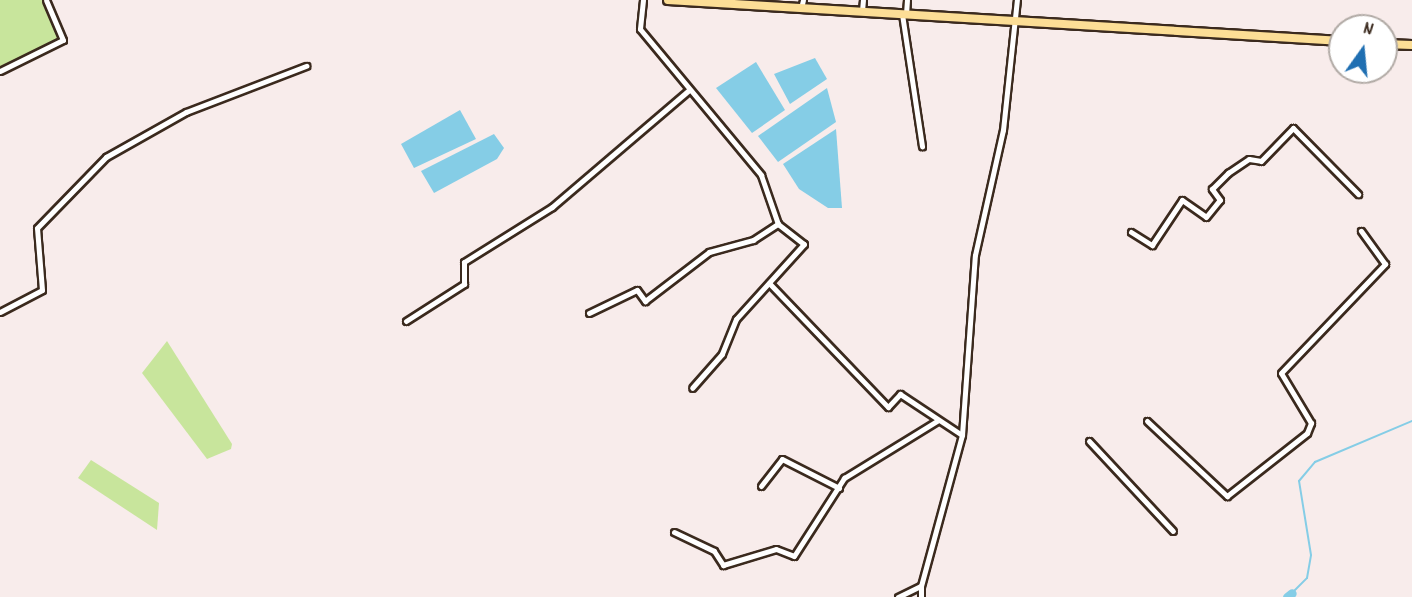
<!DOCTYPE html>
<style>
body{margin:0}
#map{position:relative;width:1412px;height:597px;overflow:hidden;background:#f8eceb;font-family:Dekko,sans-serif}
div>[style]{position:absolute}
.green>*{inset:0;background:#c8e59c}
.water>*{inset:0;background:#85cde6}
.stream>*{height:2px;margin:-1px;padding:0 1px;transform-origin:1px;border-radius:1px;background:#85cde6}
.river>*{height:9px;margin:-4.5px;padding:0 4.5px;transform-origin:4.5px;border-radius:4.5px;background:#85cde6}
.roads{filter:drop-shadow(2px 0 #3b2a1e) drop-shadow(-2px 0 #3b2a1e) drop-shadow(0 2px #3b2a1e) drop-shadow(0 -2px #3b2a1e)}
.minor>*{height:5px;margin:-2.5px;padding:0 2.5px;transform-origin:2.5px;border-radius:2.5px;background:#fff}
.highway>*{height:8px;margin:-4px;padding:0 4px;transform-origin:4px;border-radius:4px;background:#fcde96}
span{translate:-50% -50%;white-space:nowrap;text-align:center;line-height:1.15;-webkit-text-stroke:6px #fff;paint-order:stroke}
.north{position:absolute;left:1328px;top:14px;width:70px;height:70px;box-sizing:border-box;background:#fff;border:2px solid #b1aaa5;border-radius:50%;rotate:15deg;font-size:19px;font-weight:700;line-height:28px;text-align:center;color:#3b2a1e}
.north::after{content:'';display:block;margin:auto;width:24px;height:32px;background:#1f6fb2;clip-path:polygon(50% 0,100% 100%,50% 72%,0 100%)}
</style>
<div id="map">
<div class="green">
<i style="clip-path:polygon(0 0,44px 0,60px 37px,0 69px)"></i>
<i style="clip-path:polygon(167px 341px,232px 444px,231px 449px,207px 459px,142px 373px)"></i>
<i style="clip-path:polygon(91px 460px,159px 503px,157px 530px,78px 478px)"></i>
</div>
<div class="water">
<i style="clip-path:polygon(815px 58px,827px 79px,790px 104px,774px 74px)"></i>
<i style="clip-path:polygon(756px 62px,785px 110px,752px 133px,716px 88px)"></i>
<i style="clip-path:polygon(827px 88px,836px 122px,778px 162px,758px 136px)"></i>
<i style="clip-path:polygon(460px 110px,476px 139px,414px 168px,401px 144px)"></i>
<i style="clip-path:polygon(836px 129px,842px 208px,828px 208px,799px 189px,783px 164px)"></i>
<i style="clip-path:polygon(494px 134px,504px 148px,497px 159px,434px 193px,421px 171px)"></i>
</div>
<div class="stream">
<i style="left:1292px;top:593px;width:21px;rotate:-45deg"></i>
<i style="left:1307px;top:578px;width:23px;rotate:-80deg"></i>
<i style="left:1311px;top:555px;width:75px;rotate:-99.2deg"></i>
<i style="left:1299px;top:481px;width:25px;rotate:-50deg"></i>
<i style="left:1315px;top:462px;width:105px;rotate:-22.9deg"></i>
</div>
<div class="river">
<i style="left:1287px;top:597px;width:6px;rotate:-39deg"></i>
</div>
<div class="roads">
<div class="minor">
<i style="left:643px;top:0;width:29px;rotate:96deg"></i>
<i style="left:640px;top:29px;width:190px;rotate:50.3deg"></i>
<i style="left:761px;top:175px;width:52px;rotate:70.9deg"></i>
<i style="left:778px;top:224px;width:33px;rotate:38deg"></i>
<i style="left:804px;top:244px;width:101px;rotate:132.2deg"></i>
<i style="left:736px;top:319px;width:38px;rotate:112deg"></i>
<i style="left:722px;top:354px;width:45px;rotate:131.4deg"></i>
<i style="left:801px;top:8px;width:8px;rotate:-76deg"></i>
<i style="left:862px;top:11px;width:11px;rotate:-85deg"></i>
<i style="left:902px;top:14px;width:134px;rotate:81.4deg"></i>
<i style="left:906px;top:14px;width:14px;rotate:-86deg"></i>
<i style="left:0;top:71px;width:70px;rotate:-26.2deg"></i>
<i style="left:63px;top:40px;width:43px;rotate:-113deg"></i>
<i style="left:1131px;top:232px;width:25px;rotate:32deg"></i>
<i style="left:1152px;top:245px;width:54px;rotate:-56.3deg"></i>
<i style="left:1182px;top:200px;width:29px;rotate:35deg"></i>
<i style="left:1206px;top:217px;width:22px;rotate:-51deg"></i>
<i style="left:1220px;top:200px;width:14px;rotate:-126deg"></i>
<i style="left:1212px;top:189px;width:23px;rotate:-45deg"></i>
<i style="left:1228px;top:173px;width:25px;rotate:-34deg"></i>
<i style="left:1249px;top:159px;width:12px;rotate:9deg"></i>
<i style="left:1261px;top:161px;width:46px;rotate:-45.9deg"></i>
<i style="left:1293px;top:128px;width:93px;rotate:45.4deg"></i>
<i style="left:769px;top:283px;width:172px;rotate:46.2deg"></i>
<i style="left:888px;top:407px;width:18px;rotate:-47deg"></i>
<i style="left:900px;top:394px;width:74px;rotate:33.5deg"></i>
<i style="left:0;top:312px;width:47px;rotate:-27.6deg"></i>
<i style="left:42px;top:290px;width:62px;rotate:-94.6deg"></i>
<i style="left:37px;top:228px;width:99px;rotate:-45.8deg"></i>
<i style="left:106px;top:157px;width:92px;rotate:-29.4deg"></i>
<i style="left:186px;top:112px;width:129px;rotate:-21deg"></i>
<i style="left:589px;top:313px;width:53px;rotate:-25.6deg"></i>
<i style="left:637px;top:290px;width:14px;rotate:54deg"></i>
<i style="left:645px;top:301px;width:81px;rotate:-37.4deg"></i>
<i style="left:709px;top:252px;width:46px;rotate:-15.3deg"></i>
<i style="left:753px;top:240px;width:30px;rotate:-33deg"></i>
<i style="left:406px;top:321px;width:69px;rotate:-32.5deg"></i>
<i style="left:464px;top:284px;width:22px;rotate:-90deg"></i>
<i style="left:464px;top:262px;width:104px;rotate:-32deg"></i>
<i style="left:552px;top:207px;width:180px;rotate:-40.5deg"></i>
<i style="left:1147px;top:421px;width:110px;rotate:43.2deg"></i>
<i style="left:1227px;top:496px;width:102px;rotate:-38.2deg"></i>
<i style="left:1307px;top:433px;width:11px;rotate:-68deg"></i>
<i style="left:1311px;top:423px;width:58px;rotate:-121deg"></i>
<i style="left:1281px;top:373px;width:151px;rotate:-46.3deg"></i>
<i style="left:1385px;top:264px;width:41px;rotate:-126deg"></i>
<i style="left:1089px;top:441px;width:123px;rotate:47deg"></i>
<i style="left:761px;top:486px;width:34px;rotate:-52deg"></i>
<i style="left:782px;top:459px;width:64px;rotate:27deg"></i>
<i style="left:674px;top:532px;width:44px;rotate:25.4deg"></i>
<i style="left:714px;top:551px;width:17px;rotate:57deg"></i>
<i style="left:723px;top:565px;width:55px;rotate:-16.8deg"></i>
<i style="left:776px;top:549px;width:19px;rotate:21deg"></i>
<i style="left:794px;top:556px;width:93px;rotate:-57.3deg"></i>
<i style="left:844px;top:478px;width:109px;rotate:-31.5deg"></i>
<i style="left:898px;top:597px;width:25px;rotate:-26deg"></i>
<i style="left:921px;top:586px;width:156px;rotate:-74.8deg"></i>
<i style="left:962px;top:435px;width:180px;rotate:-85.9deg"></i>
<i style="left:975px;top:255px;width:128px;rotate:-77.4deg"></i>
<i style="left:1003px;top:130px;width:131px;rotate:-83.9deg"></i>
<i style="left:921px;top:597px;width:11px;rotate:-90deg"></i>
</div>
<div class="highway">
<i style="left:668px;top:0;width:675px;rotate:3.48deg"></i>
<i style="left:1384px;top:44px;width:28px;rotate:2deg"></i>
</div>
</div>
<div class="north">N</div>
</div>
